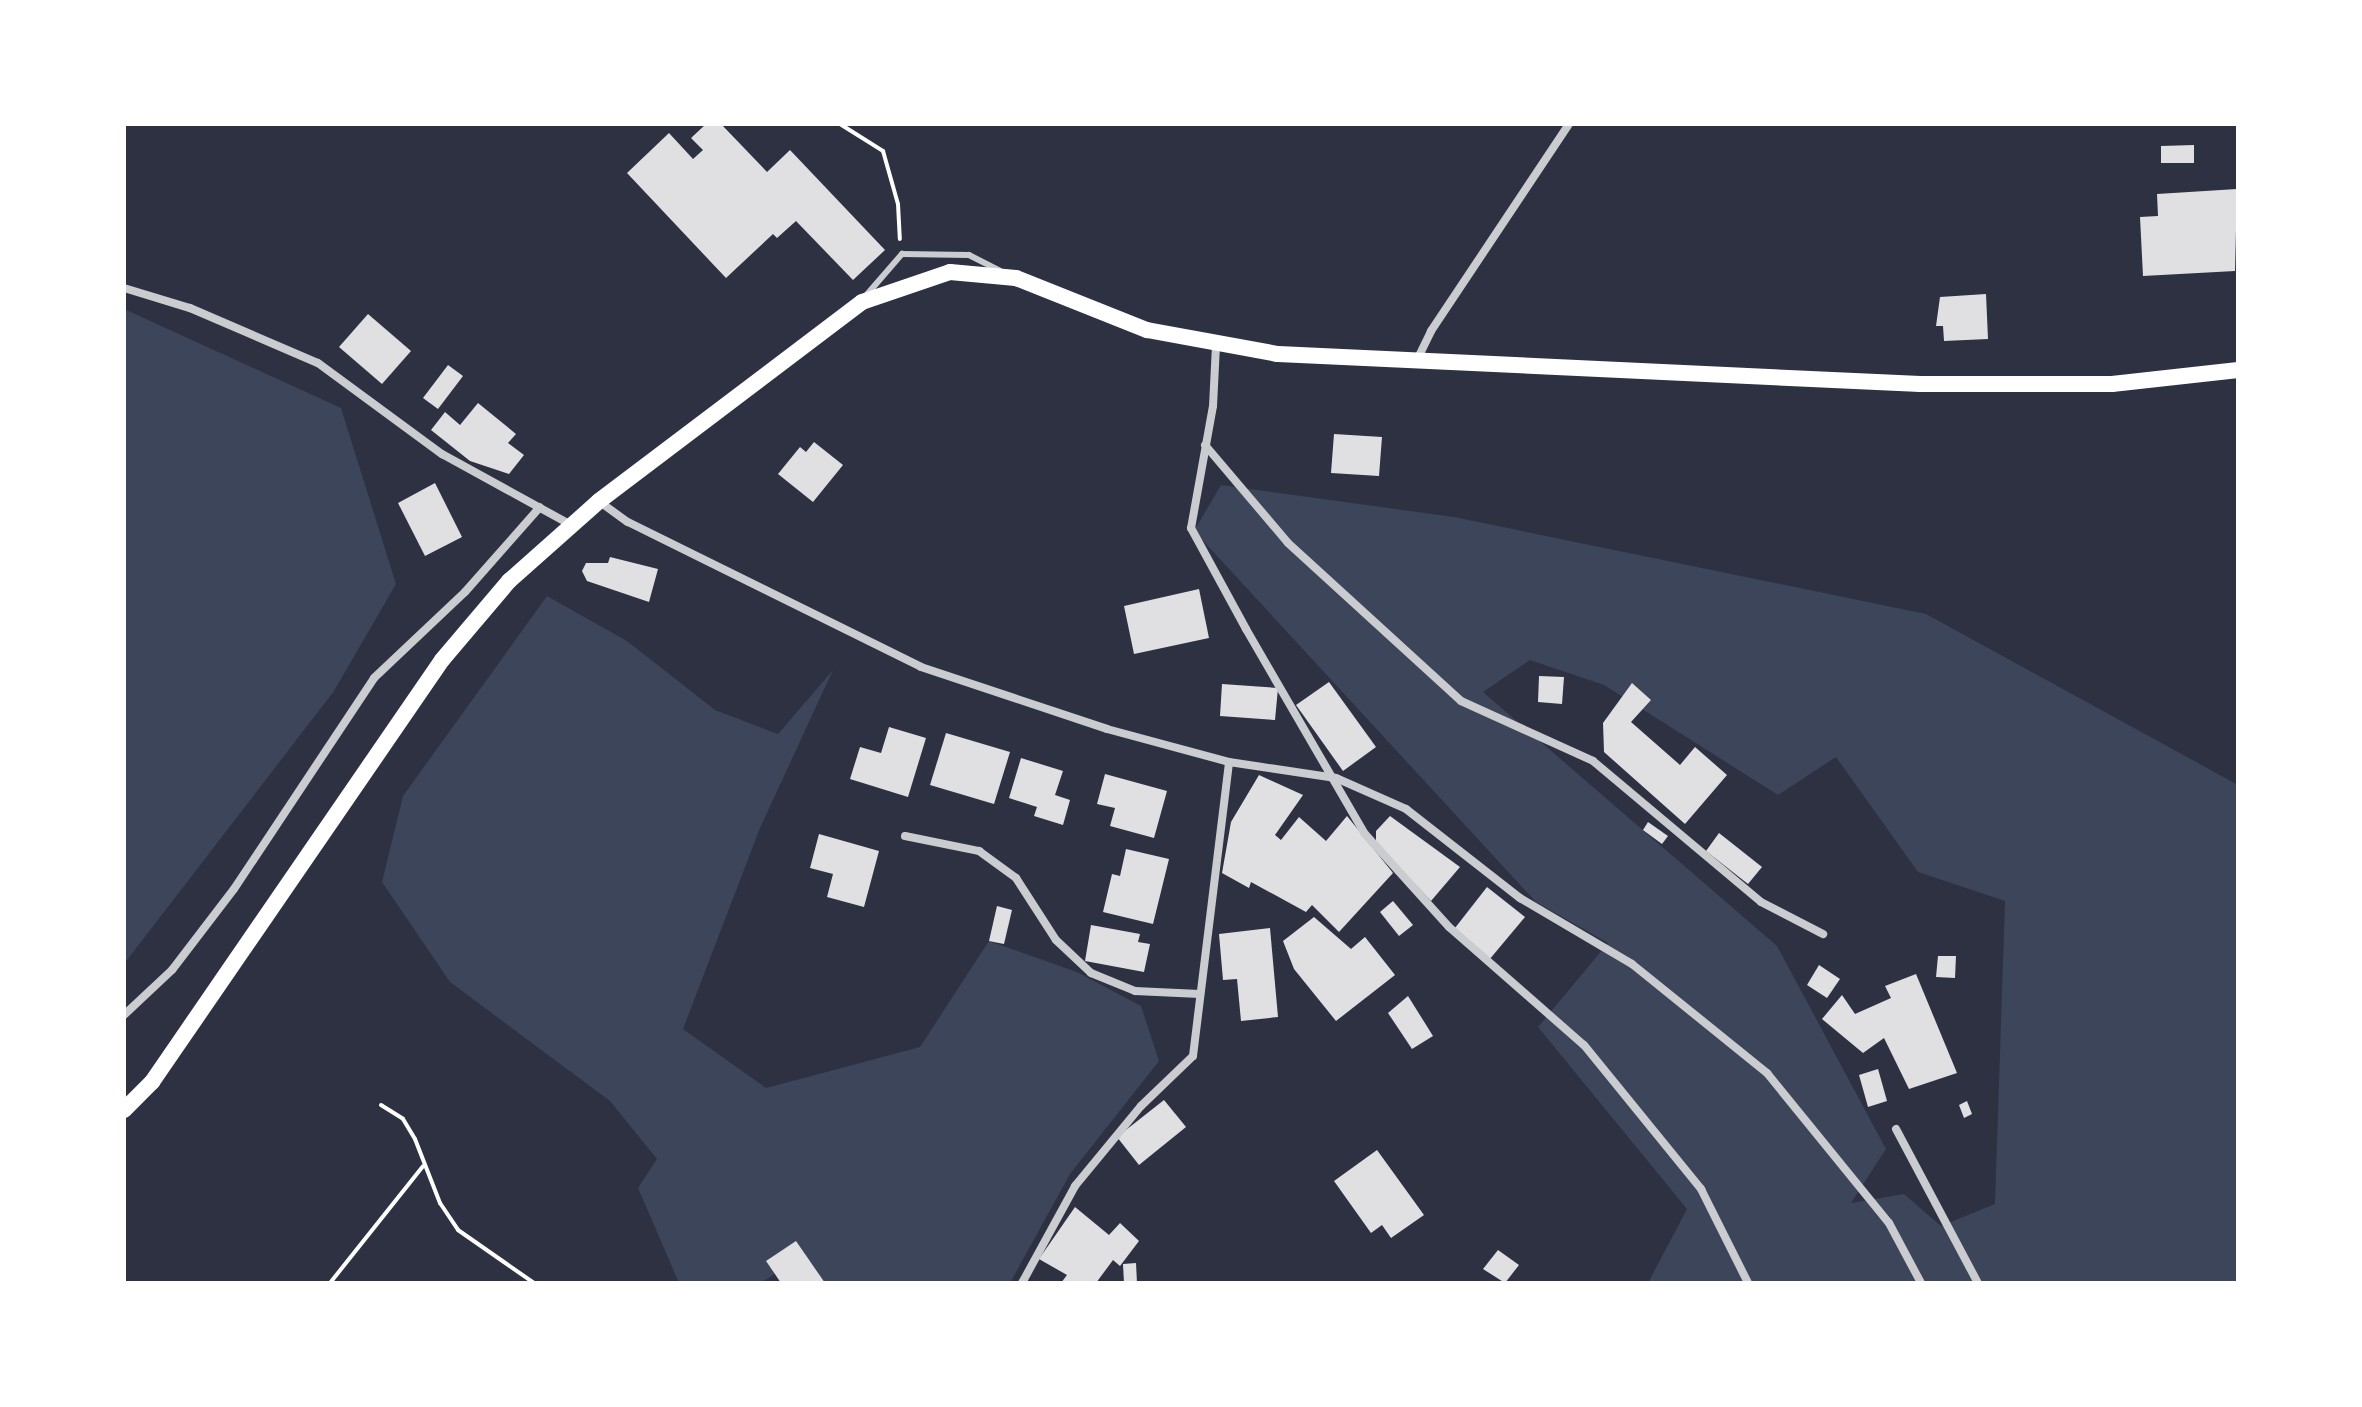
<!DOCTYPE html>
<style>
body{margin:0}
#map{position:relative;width:2362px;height:1407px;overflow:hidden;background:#2d3142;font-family:Roboto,sans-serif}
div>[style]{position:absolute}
.green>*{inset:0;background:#3c4559}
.building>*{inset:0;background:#e0e0e3}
.path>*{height:4px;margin:-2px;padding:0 2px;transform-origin:2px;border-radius:2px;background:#fff}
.service>*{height:6px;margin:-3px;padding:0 3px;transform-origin:3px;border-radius:3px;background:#caccd0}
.minor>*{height:8px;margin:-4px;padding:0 4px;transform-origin:4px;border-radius:4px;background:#caccd0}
.secondary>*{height:16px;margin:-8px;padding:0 8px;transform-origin:8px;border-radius:8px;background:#fff}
span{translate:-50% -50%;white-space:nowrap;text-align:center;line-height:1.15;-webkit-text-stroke:6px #fff;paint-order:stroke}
.frame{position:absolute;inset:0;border:126px solid #fff;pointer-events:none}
</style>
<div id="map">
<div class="green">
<i style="clip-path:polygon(124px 309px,341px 408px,396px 584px,334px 691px,124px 964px)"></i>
<i style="clip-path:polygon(evenodd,1221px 485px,1454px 517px,1926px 614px,2238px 785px,2238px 1283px,1648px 1283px,1687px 1209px,1538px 1027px,1608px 943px,1536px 902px,1194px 531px,1221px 485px,1530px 660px,1604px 685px,1778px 795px,1836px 757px,1918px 872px,2005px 901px,1995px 1204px,1941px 1226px,1904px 1194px,1851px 1203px,1886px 1149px,1777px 946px,1483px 692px,1530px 660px)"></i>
<i style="clip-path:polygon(547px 596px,627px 641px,715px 710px,778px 734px,833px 670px,760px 828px,683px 1029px,766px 1088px,920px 1047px,989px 941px,1077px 972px,1141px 1006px,1159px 1061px,1070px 1174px,1010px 1283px,821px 1283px,794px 1261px,761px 1283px,679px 1283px,638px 1188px,657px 1159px,610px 1101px,450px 982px,382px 882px,403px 796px)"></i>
</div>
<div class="building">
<i style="clip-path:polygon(706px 124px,721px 124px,767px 172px,790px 150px,885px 250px,853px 280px,796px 221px,777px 238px,773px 234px,726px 278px,627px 173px,669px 133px,693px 159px,703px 150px,691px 138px)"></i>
<i style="clip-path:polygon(2194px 145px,2194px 163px,2161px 163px,2161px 146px)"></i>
<i style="clip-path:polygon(2237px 189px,2235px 271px,2143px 276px,2140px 217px,2158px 216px,2157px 194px)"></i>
<i style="clip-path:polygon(1986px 294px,1988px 339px,1944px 341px,1943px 326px,1936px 326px,1940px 297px)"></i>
<i style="clip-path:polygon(368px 314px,411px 351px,382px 384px,339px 347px)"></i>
<i style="clip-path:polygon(448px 365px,463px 376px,438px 409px,423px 398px)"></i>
<i style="clip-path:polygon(478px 403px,516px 434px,508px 443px,524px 455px,509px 474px,470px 461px,431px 430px,445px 412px,460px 425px)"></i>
<i style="clip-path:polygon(1334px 434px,1382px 437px,1379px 476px,1331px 473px)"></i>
<i style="clip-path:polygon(814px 442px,843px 465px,813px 502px,778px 474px,800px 447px,806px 452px)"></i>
<i style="clip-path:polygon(435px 483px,462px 537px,425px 556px,398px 503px)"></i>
<i style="clip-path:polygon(610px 557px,658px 569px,649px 602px,587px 581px,582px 571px,586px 563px,608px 563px)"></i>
<i style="clip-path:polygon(1199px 589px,1209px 638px,1134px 654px,1124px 606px)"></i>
<i style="clip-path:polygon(1539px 676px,1564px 677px,1562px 704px,1538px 702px)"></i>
<i style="clip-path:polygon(1329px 682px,1376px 747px,1343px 771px,1296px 705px)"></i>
<i style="clip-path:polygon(1632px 683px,1651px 700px,1631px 722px,1680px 765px,1695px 747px,1727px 775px,1685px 824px,1604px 752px,1603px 723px)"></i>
<i style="clip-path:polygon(1222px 684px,1278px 688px,1275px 720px,1220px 716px)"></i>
<i style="clip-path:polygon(889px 727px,926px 738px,908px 797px,850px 779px,860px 747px,881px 753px)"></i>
<i style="clip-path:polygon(946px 733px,1010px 752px,994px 804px,930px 785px)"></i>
<i style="clip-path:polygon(1021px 758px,1063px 771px,1055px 795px,1070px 800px,1063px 825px,1034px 816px,1037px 807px,1009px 798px)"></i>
<i style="clip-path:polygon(1105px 774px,1167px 791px,1154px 838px,1110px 826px,1115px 808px,1097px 804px)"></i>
<i style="clip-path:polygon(1259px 775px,1303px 795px,1275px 835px,1281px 840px,1299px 817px,1326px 841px,1347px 816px,1393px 873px,1339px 932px,1312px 905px,1306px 912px,1251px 882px,1249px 888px,1222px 873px,1231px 822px)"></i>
<i style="clip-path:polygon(1390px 816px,1460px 867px,1431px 901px,1376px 843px,1376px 831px)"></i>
<i style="clip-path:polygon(1648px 822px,1668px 836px,1662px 844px,1643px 830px)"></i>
<i style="clip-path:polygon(1719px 833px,1762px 867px,1748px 884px,1706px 851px)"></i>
<i style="clip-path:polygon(819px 834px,879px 851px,864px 907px,827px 897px,833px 874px,810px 868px)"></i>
<i style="clip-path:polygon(1126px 849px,1169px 859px,1153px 924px,1103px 912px,1112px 874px,1120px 876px)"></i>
<i style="clip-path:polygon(1487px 887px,1525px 917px,1489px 960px,1455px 928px)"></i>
<i style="clip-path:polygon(1393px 901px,1413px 925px,1399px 936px,1380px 912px)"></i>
<i style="clip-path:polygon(997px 906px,1012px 910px,1004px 944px,989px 941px)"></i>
<i style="clip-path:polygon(1314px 917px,1351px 949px,1365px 937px,1395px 975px,1336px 1021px,1294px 969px,1283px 941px)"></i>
<i style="clip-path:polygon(1091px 925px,1140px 934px,1138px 942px,1150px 944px,1144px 972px,1085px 961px)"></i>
<i style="clip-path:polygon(1270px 928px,1278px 1017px,1241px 1021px,1237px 979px,1223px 980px,1219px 934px)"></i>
<i style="clip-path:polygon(1938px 956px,1956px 956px,1955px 978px,1936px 977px)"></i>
<i style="clip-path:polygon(1819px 965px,1840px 979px,1827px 998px,1807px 985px)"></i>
<i style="clip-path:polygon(1916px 974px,1957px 1073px,1909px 1089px,1884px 1038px,1863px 1053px,1822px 1019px,1842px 995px,1855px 1014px,1891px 998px,1885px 986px)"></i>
<i style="clip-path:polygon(1408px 996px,1433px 1036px,1412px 1049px,1388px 1013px)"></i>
<i style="clip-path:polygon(1878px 1069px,1887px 1101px,1868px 1107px,1859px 1075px)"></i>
<i style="clip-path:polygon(1164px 1100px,1186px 1127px,1139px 1165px,1117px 1137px)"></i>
<i style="clip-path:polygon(1967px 1101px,1972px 1114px,1964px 1118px,1959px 1105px)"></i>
<i style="clip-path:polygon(1377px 1150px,1424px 1215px,1391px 1238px,1382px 1225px,1371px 1233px,1334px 1181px)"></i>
<i style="clip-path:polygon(1075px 1207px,1109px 1235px,1120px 1223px,1139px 1241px,1120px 1266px,1113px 1260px,1096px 1283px,1061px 1283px,1067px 1275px,1039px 1259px)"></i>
<i style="clip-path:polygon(796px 1241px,825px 1283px,781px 1283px,766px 1261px)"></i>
<i style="clip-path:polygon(1498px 1250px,1519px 1265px,1505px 1283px,1483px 1269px)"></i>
<i style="clip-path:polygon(1136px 1263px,1137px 1283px,1124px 1283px,1123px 1264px)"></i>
</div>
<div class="path">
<i style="left:840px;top:124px;width:51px;rotate:32.1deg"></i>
<i style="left:883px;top:151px;width:55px;rotate:74.2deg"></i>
<i style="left:898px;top:204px;width:35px;rotate:87deg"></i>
<i style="left:381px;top:1105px;width:26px;rotate:32deg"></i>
<i style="left:403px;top:1119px;width:23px;rotate:59deg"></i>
<i style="left:415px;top:1139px;width:69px;rotate:68.7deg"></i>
<i style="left:440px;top:1203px;width:32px;rotate:56deg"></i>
<i style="left:458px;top:1230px;width:93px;rotate:34.9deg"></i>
<i style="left:330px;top:1283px;width:149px;rotate:-51.5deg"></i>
</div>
<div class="service">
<i style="left:863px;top:299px;width:60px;rotate:-49.1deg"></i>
<i style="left:902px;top:254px;width:67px;rotate:0.9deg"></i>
<i style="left:969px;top:255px;width:34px;rotate:27deg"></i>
</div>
<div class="minor">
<i style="left:124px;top:288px;width:69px;rotate:16.9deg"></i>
<i style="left:190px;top:308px;width:139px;rotate:23.3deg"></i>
<i style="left:318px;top:363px;width:154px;rotate:36.3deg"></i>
<i style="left:442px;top:454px;width:147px;rotate:28.8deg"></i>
<i style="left:1216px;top:345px;width:61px;rotate:92.8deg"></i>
<i style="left:1213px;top:406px;width:124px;rotate:100.2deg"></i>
<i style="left:1191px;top:528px;width:115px;rotate:61.4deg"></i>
<i style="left:1246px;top:629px;width:237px;rotate:59.9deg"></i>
<i style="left:1365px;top:834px;width:125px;rotate:47.9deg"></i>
<i style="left:1449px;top:927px;width:179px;rotate:41.2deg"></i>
<i style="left:1584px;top:1045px;width:186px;rotate:50.9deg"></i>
<i style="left:1701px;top:1189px;width:105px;rotate:63.4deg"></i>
<i style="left:1417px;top:360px;width:32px;rotate:-64deg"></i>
<i style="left:1431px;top:331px;width:249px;rotate:-56.3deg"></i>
<i style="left:1205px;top:445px;width:128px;rotate:49.7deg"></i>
<i style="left:1288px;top:543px;width:234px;rotate:42.4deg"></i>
<i style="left:1461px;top:701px;width:145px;rotate:24.4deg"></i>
<i style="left:1593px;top:761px;width:219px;rotate:40deg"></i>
<i style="left:1761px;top:902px;width:70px;rotate:27.3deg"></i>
<i style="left:600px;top:502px;width:34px;rotate:36deg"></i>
<i style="left:628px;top:522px;width:327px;rotate:26.3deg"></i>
<i style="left:921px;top:667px;width:196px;rotate:18.4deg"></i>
<i style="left:1107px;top:729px;width:126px;rotate:15.1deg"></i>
<i style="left:1229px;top:762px;width:108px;rotate:8.5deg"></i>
<i style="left:1336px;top:778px;width:77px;rotate:23.9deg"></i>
<i style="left:1406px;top:809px;width:145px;rotate:38deg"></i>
<i style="left:1520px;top:898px;width:130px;rotate:30.5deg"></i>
<i style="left:1632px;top:964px;width:174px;rotate:38.9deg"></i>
<i style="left:1767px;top:1073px;width:193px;rotate:50.9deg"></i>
<i style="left:1889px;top:1223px;width:68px;rotate:61.9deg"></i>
<i style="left:905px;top:836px;width:76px;rotate:11.5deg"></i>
<i style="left:979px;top:851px;width:46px;rotate:36.1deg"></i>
<i style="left:1016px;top:878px;width:74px;rotate:57.2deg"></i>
<i style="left:1056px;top:940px;width:48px;rotate:43.3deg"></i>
<i style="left:1091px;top:973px;width:48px;rotate:22.2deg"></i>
<i style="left:1135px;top:991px;width:65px;rotate:2.6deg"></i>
<i style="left:124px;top:1015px;width:66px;rotate:-43.2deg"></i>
<i style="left:172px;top:970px;width:102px;rotate:-52.6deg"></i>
<i style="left:234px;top:889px;width:253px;rotate:-56.4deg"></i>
<i style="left:374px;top:678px;width:125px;rotate:-43.4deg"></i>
<i style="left:465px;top:592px;width:113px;rotate:-48.6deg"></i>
<i style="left:1896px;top:1129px;width:174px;rotate:62deg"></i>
<i style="left:1022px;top:1283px;width:111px;rotate:-61.3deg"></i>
<i style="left:1075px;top:1186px;width:104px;rotate:-50.5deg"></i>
<i style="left:1141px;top:1106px;width:72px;rotate:-43.9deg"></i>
<i style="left:1193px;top:1056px;width:296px;rotate:-83deg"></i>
</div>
<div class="secondary">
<i style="left:124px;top:1110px;width:40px;rotate:-45deg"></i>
<i style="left:152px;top:1082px;width:512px;rotate:-55.5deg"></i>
<i style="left:442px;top:660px;width:104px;rotate:-49.7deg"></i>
<i style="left:509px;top:581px;width:120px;rotate:-41.6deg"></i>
<i style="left:599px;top:501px;width:330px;rotate:-37.1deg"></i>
<i style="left:862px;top:302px;width:93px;rotate:-18.8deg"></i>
<i style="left:950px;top:272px;width:66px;rotate:5.2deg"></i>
<i style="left:1016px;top:278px;width:141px;rotate:21.7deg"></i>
<i style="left:1147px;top:330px;width:133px;rotate:10.4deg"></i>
<i style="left:1278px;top:354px;width:643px;rotate:2.68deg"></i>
<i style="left:1920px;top:384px;width:192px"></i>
<i style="left:2112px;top:384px;width:127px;rotate:-6.3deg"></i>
</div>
<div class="frame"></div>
</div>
